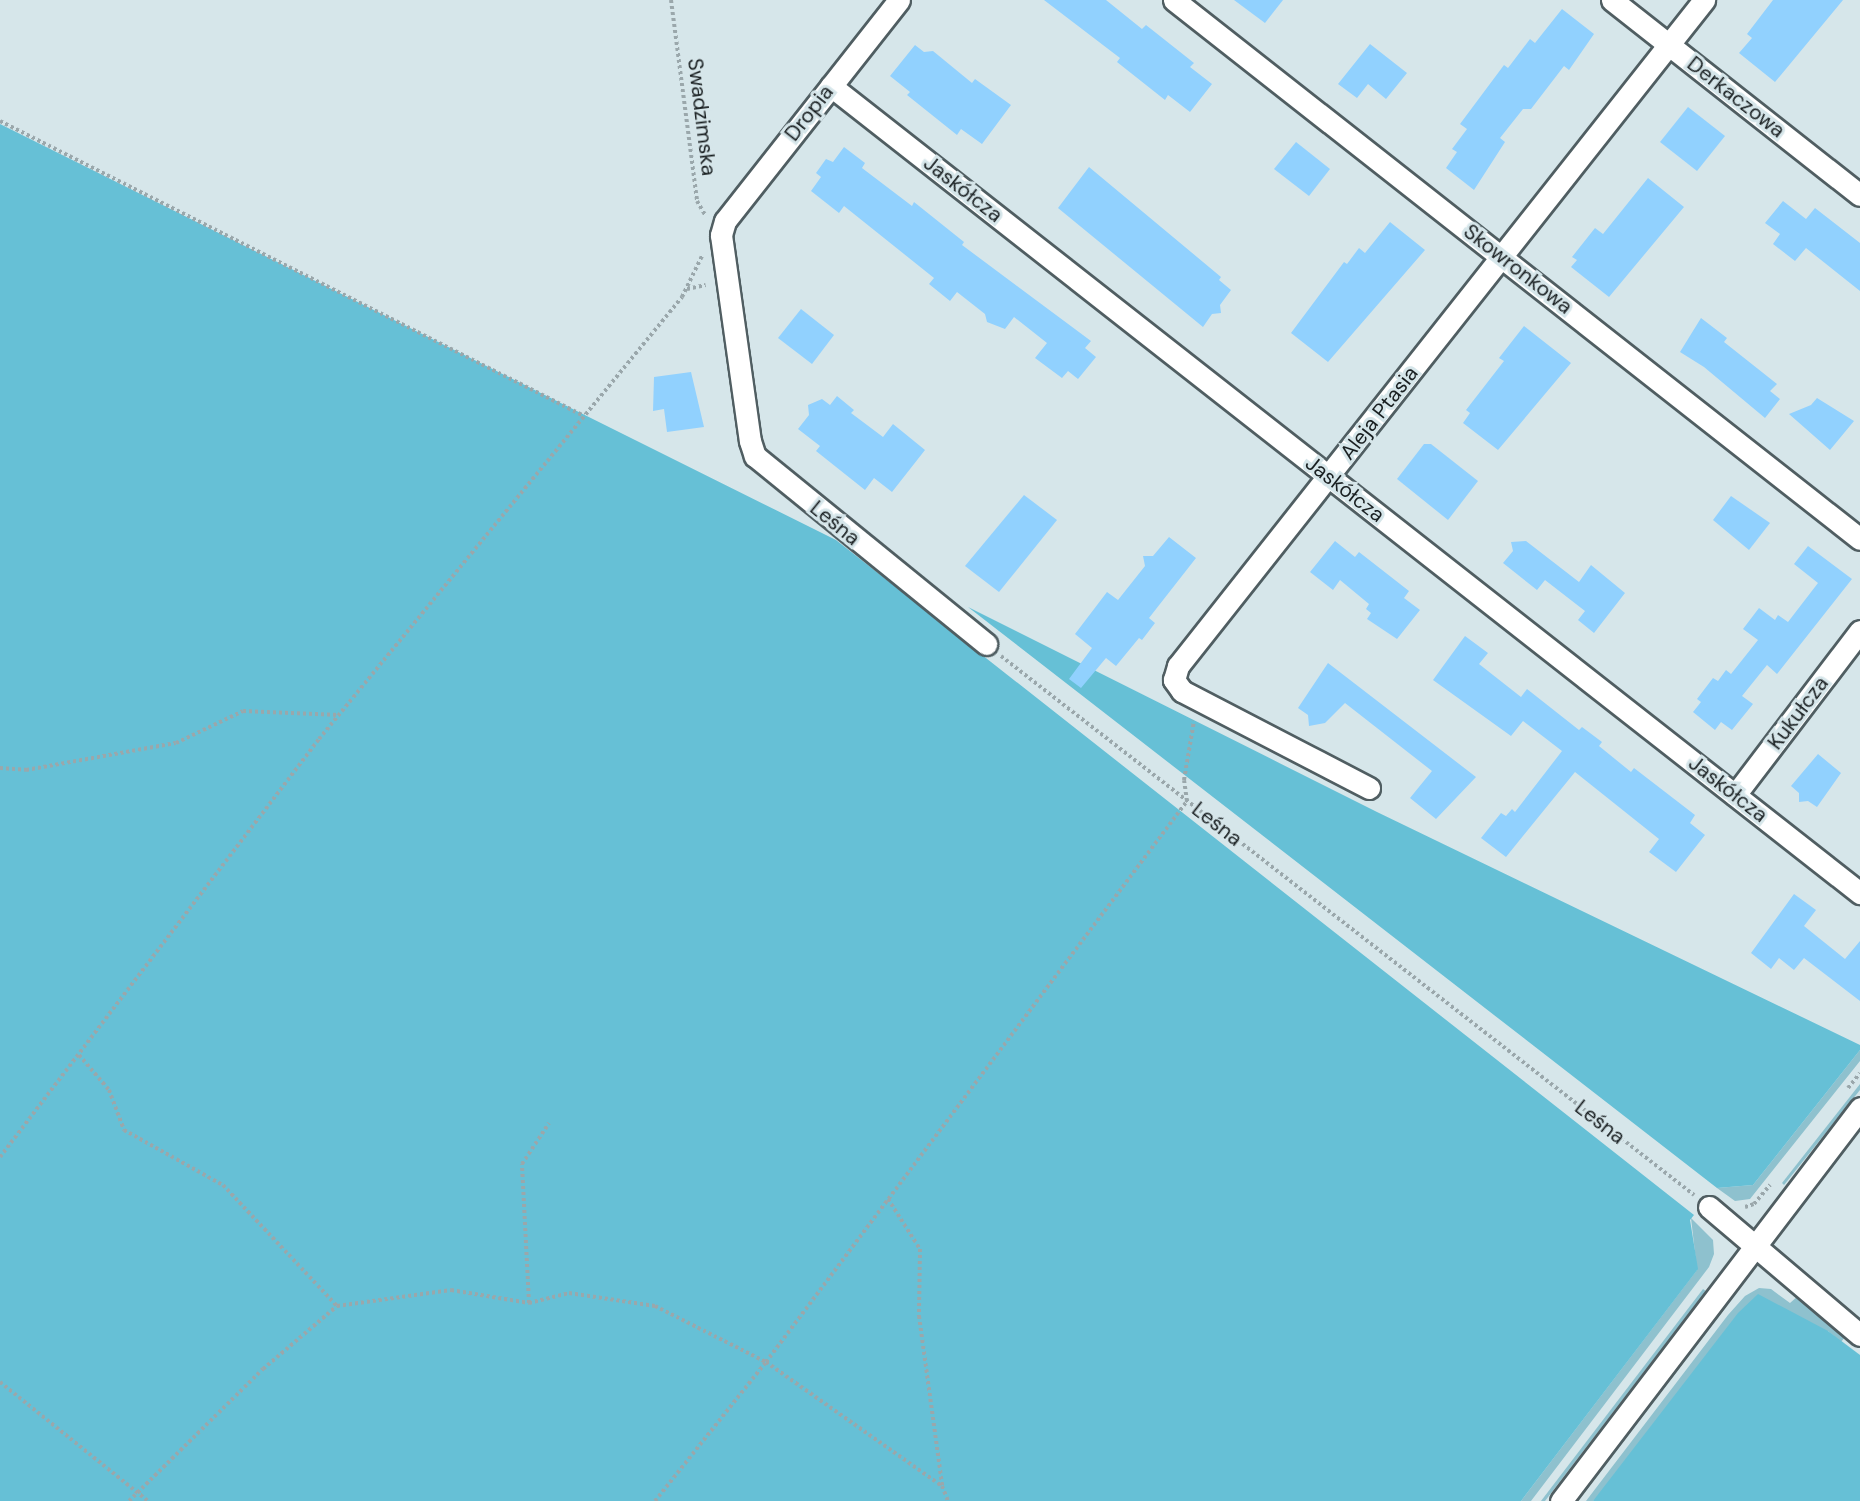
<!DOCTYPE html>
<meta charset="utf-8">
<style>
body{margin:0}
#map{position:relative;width:1860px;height:1501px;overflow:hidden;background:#d6e6ea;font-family:"DM Sans",sans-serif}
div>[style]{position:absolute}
.green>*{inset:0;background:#8ec1ce}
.forest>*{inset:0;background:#66c0d6}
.building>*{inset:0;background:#91d1fe}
.path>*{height:4px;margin-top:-2px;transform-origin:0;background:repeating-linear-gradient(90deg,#9aa7ab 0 3px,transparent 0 6px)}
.roads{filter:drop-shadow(2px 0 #505e62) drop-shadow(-2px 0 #505e62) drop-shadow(0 2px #505e62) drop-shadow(0 -2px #505e62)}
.street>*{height:21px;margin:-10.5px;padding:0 10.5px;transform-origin:10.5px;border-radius:10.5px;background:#fff}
span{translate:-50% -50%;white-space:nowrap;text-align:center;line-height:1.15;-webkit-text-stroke:6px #d6e6ea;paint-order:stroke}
.street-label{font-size:21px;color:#191f21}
</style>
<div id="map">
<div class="green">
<i style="clip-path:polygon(1860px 1050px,1860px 1061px,1750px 1199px,1735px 1201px,1717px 1188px,1753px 1185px)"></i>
<i style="clip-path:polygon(1860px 1084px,1860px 1090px,1784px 1185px,1782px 1183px)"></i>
<i style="clip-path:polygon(1691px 1218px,1713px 1240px,1714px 1254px,1709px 1267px,1531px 1501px,1521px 1501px,1697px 1270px)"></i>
<i style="clip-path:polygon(1759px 1288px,1771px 1289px,1790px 1303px,1798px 1296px,1845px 1337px,1841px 1342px,1828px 1331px,1593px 1501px,1586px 1501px,1728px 1315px,1745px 1296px)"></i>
<i style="clip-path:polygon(1703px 1289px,1706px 1291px,1545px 1501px,1541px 1501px)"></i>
<i style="clip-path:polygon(1724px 1304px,1726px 1307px,1578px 1501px,1574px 1501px)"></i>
</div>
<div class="forest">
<i style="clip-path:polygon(0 124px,836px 540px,1694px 1215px,1690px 1220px,1698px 1269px,1521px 1501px,0 1501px)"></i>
<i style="clip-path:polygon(968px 607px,1377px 812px,1860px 1045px,1860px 1050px,1753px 1185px,1717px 1188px)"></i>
<i style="clip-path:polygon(1758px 1294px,1828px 1331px,1860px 1355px,1860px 1501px,1593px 1501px,1738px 1313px)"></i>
</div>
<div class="building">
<i style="clip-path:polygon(1044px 0,1106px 0,1142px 29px,1146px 25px,1194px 63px,1190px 67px,1212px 84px,1190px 112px,1168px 95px,1165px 100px,1117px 62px,1120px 58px)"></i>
<i style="clip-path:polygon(1234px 0,1283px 0,1265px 23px)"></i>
<i style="clip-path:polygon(1773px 0,1843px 0,1775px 82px,1739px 53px,1752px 38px,1747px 34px)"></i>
<i style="clip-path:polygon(1562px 9px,1594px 34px,1569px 70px,1564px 66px,1531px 109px,1523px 109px,1500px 138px,1505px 142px,1474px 190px,1446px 168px,1457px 152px,1452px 149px,1467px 129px,1460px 124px,1504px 65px,1508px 68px,1530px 39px,1535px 43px)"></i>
<i style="clip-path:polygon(1370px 44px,1407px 73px,1386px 99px,1368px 84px,1357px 98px,1338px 84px)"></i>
<i style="clip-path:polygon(915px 45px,924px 52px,933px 51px,972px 83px,975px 79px,1011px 105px,982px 144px,961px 129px,957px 135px,907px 95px,910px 92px,890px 76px)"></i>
<i style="clip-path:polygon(1688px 107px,1725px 136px,1697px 171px,1660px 142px)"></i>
<i style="clip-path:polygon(1296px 142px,1330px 169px,1309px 196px,1274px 169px)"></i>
<i style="clip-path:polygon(844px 147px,865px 163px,862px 168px,912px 206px,914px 202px,964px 242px,962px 245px,1091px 341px,1085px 348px,1096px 357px,1078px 379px,1068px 371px,1062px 378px,1035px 358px,1047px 343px,1014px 317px,1005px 329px,987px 322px,985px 314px,957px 292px,950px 301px,929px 284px,934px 278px,844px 206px,839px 213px,811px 191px,821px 177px,816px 173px,826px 159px,833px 162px)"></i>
<i style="clip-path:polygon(1089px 167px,1221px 277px,1219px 280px,1231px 290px,1220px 305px,1221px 313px,1212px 314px,1203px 327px,1058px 208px)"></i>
<i style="clip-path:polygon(1648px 178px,1684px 207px,1609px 297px,1571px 267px,1577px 260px,1572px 257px,1595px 228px,1603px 234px)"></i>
<i style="clip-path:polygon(1783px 201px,1806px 219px,1815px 208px,1860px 243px,1860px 291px,1806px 248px,1795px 261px,1773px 244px,1780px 234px,1765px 223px)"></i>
<i style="clip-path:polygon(1390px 222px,1425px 250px,1328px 362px,1291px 333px,1344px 262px,1347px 264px,1359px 248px,1365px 253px)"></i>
<i style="clip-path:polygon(801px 309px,834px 335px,812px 364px,778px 338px)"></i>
<i style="clip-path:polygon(1701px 318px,1727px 338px,1724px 342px,1777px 384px,1770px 391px,1780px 399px,1765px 418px,1704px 367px,1680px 352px)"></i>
<i style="clip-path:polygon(1524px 326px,1571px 363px,1498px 450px,1463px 423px,1470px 413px,1466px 410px,1504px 361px,1499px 358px)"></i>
<i style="clip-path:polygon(691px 372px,704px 427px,667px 432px,664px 409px,653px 411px,654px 377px)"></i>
<i style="clip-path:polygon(837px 396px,854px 410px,851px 413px,883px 437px,893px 424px,925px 450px,892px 492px,874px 478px,865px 490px,816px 451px,820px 446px,798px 429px,809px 415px,808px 405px,822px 399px,830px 405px)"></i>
<i style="clip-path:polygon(1817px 398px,1854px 421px,1830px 450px,1789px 414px,1811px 405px)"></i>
<i style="clip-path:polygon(1424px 444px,1431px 444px,1478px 481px,1448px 520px,1397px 479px)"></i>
<i style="clip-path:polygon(1024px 495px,1057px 520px,999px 592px,965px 566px)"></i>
<i style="clip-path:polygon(1731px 496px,1770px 523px,1749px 550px,1713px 520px)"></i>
<i style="clip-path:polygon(1169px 537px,1196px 558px,1149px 618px,1155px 623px,1142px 640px,1139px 638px,1116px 666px,1106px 658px,1081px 688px,1069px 679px,1092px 648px,1075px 634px,1107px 592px,1118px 600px,1145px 566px,1143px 556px,1153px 556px)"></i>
<i style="clip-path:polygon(1335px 541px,1355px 557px,1359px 552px,1409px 591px,1404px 598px,1420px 610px,1397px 639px,1367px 619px,1371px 613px,1366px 609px,1369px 604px,1340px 580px,1333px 590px,1310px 572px)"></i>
<i style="clip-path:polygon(1526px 541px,1579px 582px,1591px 565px,1625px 593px,1594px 633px,1578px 620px,1585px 611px,1545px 580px,1537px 590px,1503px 563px,1513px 551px,1511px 542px)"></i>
<i style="clip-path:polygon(1808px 546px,1852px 579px,1777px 674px,1767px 665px,1742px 696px,1753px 704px,1732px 730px,1721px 722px,1715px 730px,1693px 712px,1701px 702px,1697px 699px,1713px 678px,1718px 681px,1726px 670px,1731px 674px,1758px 640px,1743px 629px,1759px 608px,1775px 620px,1778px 615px,1788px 622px,1818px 583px,1794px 564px)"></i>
<i style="clip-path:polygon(1465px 636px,1488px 653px,1479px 664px,1521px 697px,1527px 689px,1579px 730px,1582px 727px,1602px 742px,1599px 746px,1631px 772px,1634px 768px,1695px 815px,1690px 823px,1705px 835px,1676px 872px,1649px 852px,1659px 839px,1575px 772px,1506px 857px,1481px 838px,1501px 813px,1506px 816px,1512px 809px,1515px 812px,1562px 751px,1523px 721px,1511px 736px,1433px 680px)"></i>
<i style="clip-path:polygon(1328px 663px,1476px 777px,1436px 819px,1410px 798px,1432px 771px,1345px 703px,1325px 723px,1309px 726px,1308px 715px,1298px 708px)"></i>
<i style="clip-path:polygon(1818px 754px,1841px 773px,1817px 807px,1808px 801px,1799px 802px,1799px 793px,1791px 786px)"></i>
<i style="clip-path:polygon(1794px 894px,1816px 910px,1804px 926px,1845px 959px,1860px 941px,1860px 1001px,1804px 958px,1794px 970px,1779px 958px,1771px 969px,1751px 953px)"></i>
</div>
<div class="path">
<i style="left:671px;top:0;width:203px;rotate:82.6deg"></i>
<i style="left:697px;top:201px;width:16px;rotate:60deg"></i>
<i style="left:0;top:121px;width:654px;rotate:26.8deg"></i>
<i style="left:687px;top:289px;width:19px;rotate:-12deg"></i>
<i style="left:1001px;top:656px;width:878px;rotate:37.87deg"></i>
<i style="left:0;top:768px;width:26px;rotate:4deg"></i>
<i style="left:26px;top:770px;width:152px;rotate:-10.2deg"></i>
<i style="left:176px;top:743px;width:74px;rotate:-25.5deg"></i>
<i style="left:243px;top:711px;width:97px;rotate:2.4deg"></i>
<i style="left:79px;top:1055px;width:46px;rotate:49.4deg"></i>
<i style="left:109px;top:1090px;width:43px;rotate:69.4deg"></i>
<i style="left:124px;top:1130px;width:113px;rotate:29.1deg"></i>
<i style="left:223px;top:1185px;width:166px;rotate:46.7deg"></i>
<i style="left:1848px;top:1088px;width:19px;rotate:-51deg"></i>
<i style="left:0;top:1157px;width:526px;rotate:-52.65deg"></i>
<i style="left:319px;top:739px;width:572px;rotate:-50.6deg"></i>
<i style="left:682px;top:297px;width:46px;rotate:-64deg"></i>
<i style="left:888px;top:1199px;width:59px;rotate:57.4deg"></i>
<i style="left:920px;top:1249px;width:67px;rotate:90.9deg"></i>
<i style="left:919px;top:1316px;width:171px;rotate:82.2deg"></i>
<i style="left:1745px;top:1207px;width:9px;rotate:-18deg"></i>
<i style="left:1754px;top:1204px;width:25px;rotate:-50deg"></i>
<i style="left:529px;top:1303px;width:139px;rotate:-92.9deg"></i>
<i style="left:522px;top:1164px;width:49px;rotate:-56.6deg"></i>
<i style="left:0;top:1382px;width:190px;rotate:38.8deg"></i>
<i style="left:129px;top:1501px;width:188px;rotate:-44.6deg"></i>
<i style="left:263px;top:1369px;width:97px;rotate:-40.4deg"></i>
<i style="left:337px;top:1306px;width:115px;rotate:-8deg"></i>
<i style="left:451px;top:1290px;width:79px;rotate:9.5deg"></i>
<i style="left:529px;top:1303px;width:41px;rotate:-14deg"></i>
<i style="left:569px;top:1293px;width:87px;rotate:8.6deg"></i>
<i style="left:655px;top:1306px;width:124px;rotate:26.8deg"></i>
<i style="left:766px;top:1362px;width:215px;rotate:35.2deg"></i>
<i style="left:942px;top:1486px;width:16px;rotate:68deg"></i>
<i style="left:655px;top:1501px;width:178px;rotate:-51.4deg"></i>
<i style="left:766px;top:1362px;width:701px;rotate:-53.11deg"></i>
<i style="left:1187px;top:801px;width:21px;rotate:-98deg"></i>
<i style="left:1184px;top:780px;width:60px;rotate:-80.4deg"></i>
</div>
<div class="roads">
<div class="street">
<i style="left:899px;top:0;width:281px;rotate:128.2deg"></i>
<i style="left:725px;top:221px;width:15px;rotate:106deg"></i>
<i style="left:721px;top:235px;width:208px;rotate:82deg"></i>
<i style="left:750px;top:441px;width:16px;rotate:72deg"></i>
<i style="left:755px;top:456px;width:298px;rotate:39.1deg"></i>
<i style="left:1174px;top:0;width:872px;rotate:38.16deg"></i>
<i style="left:1612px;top:0;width:315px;rotate:38.2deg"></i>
<i style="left:831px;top:86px;width:1308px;rotate:38.11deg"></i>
<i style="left:1369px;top:788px;width:211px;rotate:-152.6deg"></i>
<i style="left:1182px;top:691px;width:14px;rotate:-126deg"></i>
<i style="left:1174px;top:680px;width:15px;rotate:-74deg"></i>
<i style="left:1178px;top:666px;width:849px;rotate:-51.7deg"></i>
<i style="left:1735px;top:795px;width:206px;rotate:-52.7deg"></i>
<i style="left:1709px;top:1207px;width:198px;rotate:40.3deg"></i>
<i style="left:1561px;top:1501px;width:494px;rotate:-52.7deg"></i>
</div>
</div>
<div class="street-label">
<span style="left:1736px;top:97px;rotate:38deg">Derkaczowa</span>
<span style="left:809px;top:113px;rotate:-52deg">Dropia</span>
<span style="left:702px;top:117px;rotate:83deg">Swadzimska</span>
<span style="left:963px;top:189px;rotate:38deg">Jaskółcza</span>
<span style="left:1518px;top:269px;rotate:38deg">Skowronkowa</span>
<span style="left:1379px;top:413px;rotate:-52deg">Aleja Ptasia</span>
<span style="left:1345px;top:489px;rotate:38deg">Jaskółcza</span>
<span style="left:835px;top:523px;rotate:39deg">Leśna</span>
<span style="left:1798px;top:713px;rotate:-53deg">Kukułcza</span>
<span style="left:1728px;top:789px;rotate:38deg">Jaskółcza</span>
<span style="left:1217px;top:824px;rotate:38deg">Leśna</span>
<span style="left:1600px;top:1122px;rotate:38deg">Leśna</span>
</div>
</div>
